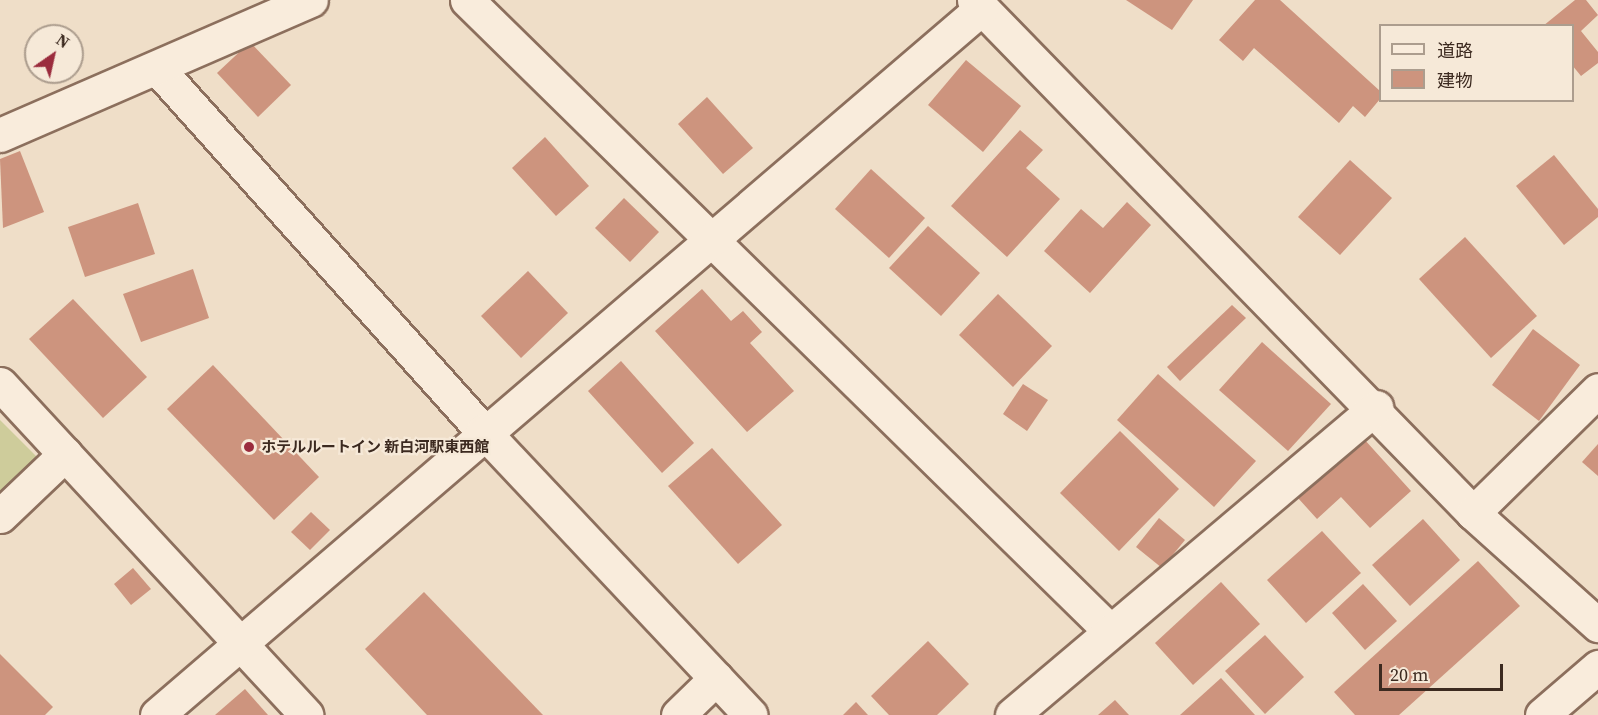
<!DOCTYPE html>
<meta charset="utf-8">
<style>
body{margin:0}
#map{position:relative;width:1598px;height:715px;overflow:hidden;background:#efdec8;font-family:"Source Serif 4","Noto Sans JP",serif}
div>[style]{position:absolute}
.green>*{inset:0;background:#cecc9b}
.building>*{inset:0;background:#cd947e}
.roads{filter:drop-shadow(2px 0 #8c6f5d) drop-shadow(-2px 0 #8c6f5d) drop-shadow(0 2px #8c6f5d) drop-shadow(0 -2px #8c6f5d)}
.minor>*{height:33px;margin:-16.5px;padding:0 16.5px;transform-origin:16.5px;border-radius:16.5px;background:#f9ecdc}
.dots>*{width:16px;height:16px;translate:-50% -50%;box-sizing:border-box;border:3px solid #f6e9d8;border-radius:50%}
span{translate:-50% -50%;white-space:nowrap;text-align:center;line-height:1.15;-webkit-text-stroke:4.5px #f6e9d8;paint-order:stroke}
.poi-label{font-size:15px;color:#3c2a20;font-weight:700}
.left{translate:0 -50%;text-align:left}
.legend{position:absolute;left:1379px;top:24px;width:195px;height:78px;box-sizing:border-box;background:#f6e9d8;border:2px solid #ac9d8e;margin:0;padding:8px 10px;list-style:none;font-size:18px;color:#3c2a20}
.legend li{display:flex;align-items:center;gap:12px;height:30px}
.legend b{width:30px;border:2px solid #ac9d8e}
.north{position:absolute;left:24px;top:24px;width:60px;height:60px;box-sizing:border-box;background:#f6e9d8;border:2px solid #ac9d8e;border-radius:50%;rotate:34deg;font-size:16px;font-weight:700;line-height:24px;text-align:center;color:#3c2a20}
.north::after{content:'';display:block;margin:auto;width:21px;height:27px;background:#9b2c3d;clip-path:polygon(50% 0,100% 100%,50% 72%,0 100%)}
.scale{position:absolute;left:1379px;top:664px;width:124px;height:27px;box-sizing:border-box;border:3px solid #3c2a20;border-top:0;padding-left:8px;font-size:18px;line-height:21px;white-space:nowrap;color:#3c2a20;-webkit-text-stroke:4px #f6e9d8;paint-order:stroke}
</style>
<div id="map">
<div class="green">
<i style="clip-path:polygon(0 420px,41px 461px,0 501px)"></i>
</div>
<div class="building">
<i style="clip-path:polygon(1126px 0,1193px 0,1172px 30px)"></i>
<i style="clip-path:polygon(1255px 0,1280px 0,1380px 91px,1380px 99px,1365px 117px,1353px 106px,1339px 123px,1254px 48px,1243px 61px,1219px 40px)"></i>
<i style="clip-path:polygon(1575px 0,1586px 0,1598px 15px,1581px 31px,1598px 52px,1598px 63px,1581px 76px,1572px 65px,1572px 26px,1543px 26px)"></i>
<i style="clip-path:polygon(250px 42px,291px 85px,258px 117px,217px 73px)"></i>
<i style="clip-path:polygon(966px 60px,1021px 106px,983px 152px,928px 105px)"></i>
<i style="clip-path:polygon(707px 97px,753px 148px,723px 174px,678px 124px)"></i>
<i style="clip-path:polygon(1020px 130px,1043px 150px,1026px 168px,1060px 199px,1007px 257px,951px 206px)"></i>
<i style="clip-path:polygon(545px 137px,589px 186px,556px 216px,512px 168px)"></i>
<i style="clip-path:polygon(20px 151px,44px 212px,3px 228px,0 159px)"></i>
<i style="clip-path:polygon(1554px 155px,1598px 209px,1598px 217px,1564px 245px,1516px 186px)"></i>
<i style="clip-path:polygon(1350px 160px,1392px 198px,1340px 255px,1298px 217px)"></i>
<i style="clip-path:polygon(871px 169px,925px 218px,889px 258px,835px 209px)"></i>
<i style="clip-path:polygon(624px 198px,659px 232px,630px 262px,595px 228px)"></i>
<i style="clip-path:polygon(1127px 202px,1151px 225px,1090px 293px,1044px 251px,1081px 209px,1103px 228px)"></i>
<i style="clip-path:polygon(138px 203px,155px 254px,85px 277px,68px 227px)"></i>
<i style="clip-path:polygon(928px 226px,980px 273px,941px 316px,889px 268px)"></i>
<i style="clip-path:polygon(1465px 237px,1537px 316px,1491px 358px,1419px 279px)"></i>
<i style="clip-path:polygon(193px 269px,209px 318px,141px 342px,123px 294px)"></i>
<i style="clip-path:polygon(528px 271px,568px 313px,521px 358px,481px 316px)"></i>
<i style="clip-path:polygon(702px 289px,731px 321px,743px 311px,762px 332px,750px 343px,794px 391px,747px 432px,655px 331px)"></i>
<i style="clip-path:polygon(998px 294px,1052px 346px,1013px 387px,959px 335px)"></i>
<i style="clip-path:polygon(73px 299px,147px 377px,103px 418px,29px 339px)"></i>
<i style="clip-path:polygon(1232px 305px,1246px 318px,1180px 381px,1167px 367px)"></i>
<i style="clip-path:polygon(1533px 329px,1580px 365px,1539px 421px,1492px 385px)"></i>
<i style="clip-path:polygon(1262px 342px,1331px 404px,1288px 451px,1219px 390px)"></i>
<i style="clip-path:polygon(621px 361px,694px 443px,662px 473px,588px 391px)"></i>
<i style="clip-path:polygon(213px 365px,319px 477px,274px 520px,167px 409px)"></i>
<i style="clip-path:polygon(1158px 374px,1256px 461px,1214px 507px,1117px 420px)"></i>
<i style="clip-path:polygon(1023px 384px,1048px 400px,1027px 431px,1003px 414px)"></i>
<i style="clip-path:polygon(1120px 431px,1179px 489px,1119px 551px,1060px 493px)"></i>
<i style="clip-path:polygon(1364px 439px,1411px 491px,1370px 528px,1341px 497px,1317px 519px,1298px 498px)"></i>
<i style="clip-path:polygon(1598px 444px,1598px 476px,1582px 462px)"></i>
<i style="clip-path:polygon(712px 448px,782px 525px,738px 564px,668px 486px)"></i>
<i style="clip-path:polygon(311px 512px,330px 530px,310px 550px,291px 532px)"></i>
<i style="clip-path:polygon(1159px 518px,1185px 540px,1162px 568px,1136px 547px)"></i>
<i style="clip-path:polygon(1423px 519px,1460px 560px,1410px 606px,1372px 565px)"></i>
<i style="clip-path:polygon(1322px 531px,1361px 573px,1306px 623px,1267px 580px)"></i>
<i style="clip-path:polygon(1478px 561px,1520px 606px,1399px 715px,1355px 715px,1334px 692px)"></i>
<i style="clip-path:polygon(133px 568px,151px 589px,131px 605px,114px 584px)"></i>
<i style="clip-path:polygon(1221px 582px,1260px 624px,1193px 685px,1155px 643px)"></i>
<i style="clip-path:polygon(1363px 584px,1397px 621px,1365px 650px,1332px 613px)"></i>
<i style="clip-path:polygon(424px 592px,543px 715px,427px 715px,365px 649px)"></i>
<i style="clip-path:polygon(1265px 635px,1304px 677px,1265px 714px,1225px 671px)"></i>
<i style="clip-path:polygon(928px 641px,969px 684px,937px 715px,889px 715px,871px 696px)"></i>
<i style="clip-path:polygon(0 654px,53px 707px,45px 715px,0 715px)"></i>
<i style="clip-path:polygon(1221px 678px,1255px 715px,1180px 715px)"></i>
<i style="clip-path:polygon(245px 689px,268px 715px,215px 715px)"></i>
<i style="clip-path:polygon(1115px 700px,1129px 715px,1098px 715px)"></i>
<i style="clip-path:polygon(856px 702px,868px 715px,843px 715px)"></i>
</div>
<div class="roads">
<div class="minor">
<i style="left:467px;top:0;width:901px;rotate:44.46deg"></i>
<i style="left:974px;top:0;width:716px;rotate:45.79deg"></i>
<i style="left:1473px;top:513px;width:168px;rotate:41.9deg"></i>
<i style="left:158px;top:69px;width:486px;rotate:48.1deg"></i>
<i style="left:483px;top:431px;width:390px;rotate:46.7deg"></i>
<i style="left:0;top:135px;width:339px;rotate:-23.5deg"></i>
<i style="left:0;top:384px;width:451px;rotate:47.2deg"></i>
<i style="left:1473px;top:513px;width:175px;rotate:-44.5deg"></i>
<i style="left:0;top:516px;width:90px;rotate:-43.6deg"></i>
<i style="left:157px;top:715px;width:1086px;rotate:-40.6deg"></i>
<i style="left:678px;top:715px;width:53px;rotate:-44.2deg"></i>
<i style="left:1012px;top:715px;width:477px;rotate:-40.2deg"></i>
<i style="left:1542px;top:715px;width:74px;rotate:-40.6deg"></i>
</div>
</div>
<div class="dots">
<i style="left:249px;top:447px;background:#9b2c3d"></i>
</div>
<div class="poi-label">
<span class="left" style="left:261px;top:447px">ホテルルートイン 新白河駅東西館</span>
</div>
<ul class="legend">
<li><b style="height:8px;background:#f9ecdc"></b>道路</li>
<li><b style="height:16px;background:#cd947e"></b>建物</li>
</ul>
<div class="north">N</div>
<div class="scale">20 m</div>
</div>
